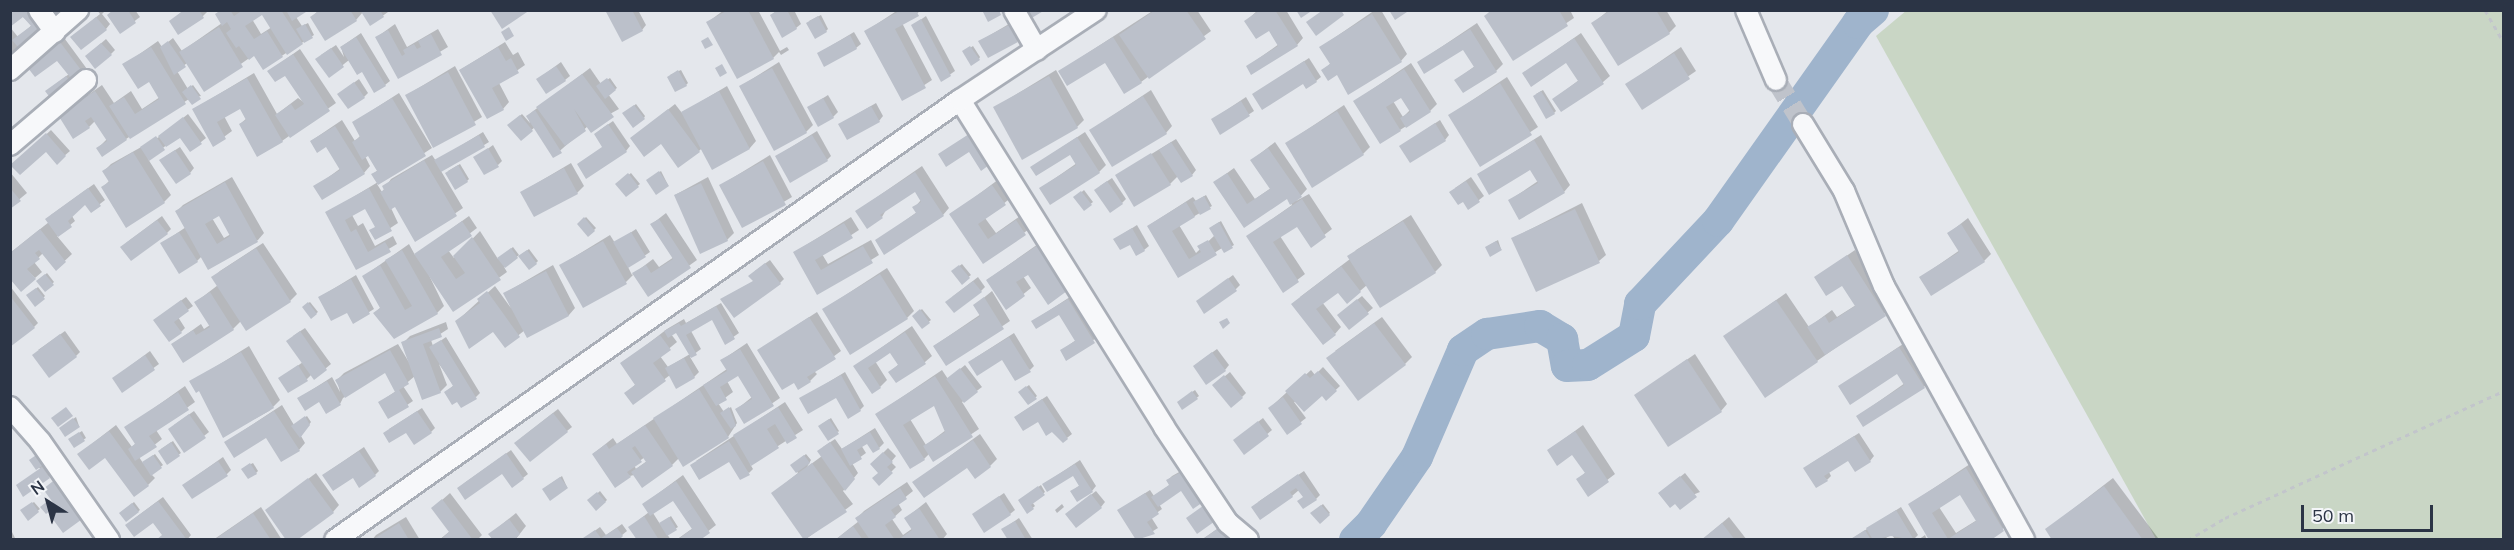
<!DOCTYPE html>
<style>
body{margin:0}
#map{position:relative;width:2514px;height:550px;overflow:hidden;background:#e4e7ec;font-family:Mulish,sans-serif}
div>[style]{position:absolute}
.green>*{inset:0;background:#c9d6c5}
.shadow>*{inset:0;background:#0003}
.river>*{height:32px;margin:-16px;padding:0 16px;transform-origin:16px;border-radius:16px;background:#9fb4cc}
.building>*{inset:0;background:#bbc0ca}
.minor-tunnel>*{height:20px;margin-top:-10px;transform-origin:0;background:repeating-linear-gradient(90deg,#bfc3cb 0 20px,transparent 0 30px)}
.path>*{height:3px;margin-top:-1.5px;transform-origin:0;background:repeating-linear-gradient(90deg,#c2c5cb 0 4.5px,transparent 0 9px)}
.roads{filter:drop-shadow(2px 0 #a9aeb7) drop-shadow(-2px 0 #a9aeb7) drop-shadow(0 2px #a9aeb7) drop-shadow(0 -2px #a9aeb7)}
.minor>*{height:20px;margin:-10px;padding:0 10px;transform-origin:10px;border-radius:10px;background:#f7f8fa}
span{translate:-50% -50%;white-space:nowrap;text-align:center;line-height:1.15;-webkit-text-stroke:6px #f4f6f9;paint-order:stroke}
.frame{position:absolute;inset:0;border:12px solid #2b3445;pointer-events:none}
.north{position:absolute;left:18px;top:472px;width:60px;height:60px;-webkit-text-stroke:4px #f4f6f9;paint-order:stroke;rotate:324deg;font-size:16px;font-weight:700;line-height:24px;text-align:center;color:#2b3445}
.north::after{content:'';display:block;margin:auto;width:21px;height:27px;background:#2b3445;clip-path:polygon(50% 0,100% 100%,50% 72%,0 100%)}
.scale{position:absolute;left:2301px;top:505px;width:132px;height:27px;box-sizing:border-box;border:3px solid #2b3445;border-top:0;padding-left:8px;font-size:18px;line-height:21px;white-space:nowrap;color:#2b3445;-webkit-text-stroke:4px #f4f6f9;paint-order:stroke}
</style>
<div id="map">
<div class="green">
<i style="clip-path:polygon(1907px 10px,2503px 11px,2503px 539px,2156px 539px,1876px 36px)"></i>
</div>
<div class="shadow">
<i style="clip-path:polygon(15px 10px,62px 10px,10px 55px,10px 27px,18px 37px,32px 25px)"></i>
<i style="clip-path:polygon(97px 10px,106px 10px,102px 14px,110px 24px,106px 29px,77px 33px,100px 14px)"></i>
<i style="clip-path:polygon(113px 10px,135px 10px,140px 17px,120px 32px)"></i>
<i style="clip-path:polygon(184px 10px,206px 10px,207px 12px,203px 16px,171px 21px)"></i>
<i style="clip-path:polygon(evenodd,221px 10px,306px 10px,296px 17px,302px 26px,308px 23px,314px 35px,263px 68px,255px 54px,204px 90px,187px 63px,177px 71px,188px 89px,193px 85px,201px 96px,189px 99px,126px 139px,98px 148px,107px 139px,95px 121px,89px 127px,60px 115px,85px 90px,88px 95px,102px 85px,114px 103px,131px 91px,142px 109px,160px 97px,149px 80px,124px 65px,158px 41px,162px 47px,173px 38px,182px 51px,222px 23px,221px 10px,263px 13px,272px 27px,261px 34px,252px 19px,263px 13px)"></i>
<i style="clip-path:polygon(319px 10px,387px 10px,388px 12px,371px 24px,363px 12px,356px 20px,312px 17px)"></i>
<i style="clip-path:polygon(607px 10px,638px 10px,646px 25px,642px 30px)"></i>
<i style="clip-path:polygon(724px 10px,758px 10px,780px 51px,787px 47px,789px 50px,781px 55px,779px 52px,773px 58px,708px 22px)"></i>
<i style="clip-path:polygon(777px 10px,794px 10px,801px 24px,796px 28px,772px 15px)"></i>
<i style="clip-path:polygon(898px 10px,922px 10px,902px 23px,932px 80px,903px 99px,866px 31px)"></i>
<i style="clip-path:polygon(1154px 10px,1197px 10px,1211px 31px,1141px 82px,1106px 61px,1060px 71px)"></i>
<i style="clip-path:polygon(1258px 10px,1286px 10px,1303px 38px,1297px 45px,1248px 66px,1279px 44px,1270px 29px,1246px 21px)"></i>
<i style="clip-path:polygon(1375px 10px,1381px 10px,1407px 54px,1401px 61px,1337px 73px,1323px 70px,1331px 63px,1321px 47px)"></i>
<i style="clip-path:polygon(1491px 10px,1570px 10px,1574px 18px,1513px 59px,1486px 16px)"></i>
<i style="clip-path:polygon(1609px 10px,1666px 10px,1676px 26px,1669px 33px,1593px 23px)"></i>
<i style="clip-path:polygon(821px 15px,828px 29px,826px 31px,809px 21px)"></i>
<i style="clip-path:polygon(926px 16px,955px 71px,942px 80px,913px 25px)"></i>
<i style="clip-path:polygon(1014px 21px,1022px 36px,1017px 41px,980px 41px)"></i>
<i style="clip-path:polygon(1477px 23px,1503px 64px,1496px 71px,1456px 80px,1475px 66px,1464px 48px,1419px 62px)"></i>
<i style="clip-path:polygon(395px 24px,407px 47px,438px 29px,448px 47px,398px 77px,377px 37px)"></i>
<i style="clip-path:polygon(854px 32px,861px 44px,856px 48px,819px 53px)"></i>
<i style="clip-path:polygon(361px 33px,390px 81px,385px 85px,349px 60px,329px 76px,321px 55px,336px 45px,344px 57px,341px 47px)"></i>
<i style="clip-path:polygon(1581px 33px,1610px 76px,1603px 82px,1554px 99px,1579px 80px,1567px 61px,1524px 73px)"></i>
<i style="clip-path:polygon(62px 35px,87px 69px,73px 81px,49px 89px,69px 74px,57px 59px,35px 75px)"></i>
<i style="clip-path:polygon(106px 39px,115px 50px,111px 54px,91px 52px)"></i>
<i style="clip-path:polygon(505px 42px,513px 55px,518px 52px,525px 65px,499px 83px,509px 102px,503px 109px,460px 70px)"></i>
<i style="clip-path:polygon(973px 46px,980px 57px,979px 59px,964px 52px)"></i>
<i style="clip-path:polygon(1681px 47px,1696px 71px,1642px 108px,1627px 84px)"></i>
<i style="clip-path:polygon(300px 49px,336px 103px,282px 141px,240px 124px,247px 118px,241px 107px,224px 116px,232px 131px,213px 145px,194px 109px,254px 73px,277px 114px,298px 98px,305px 103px,286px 74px,269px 71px)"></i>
<i style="clip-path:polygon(1309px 58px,1321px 77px,1316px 81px,1254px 94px)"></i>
<i style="clip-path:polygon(561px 62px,570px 76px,565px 80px,538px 79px)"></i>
<i style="clip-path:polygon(779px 62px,813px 125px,806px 132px,741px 86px)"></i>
<i style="clip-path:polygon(evenodd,1411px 63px,1437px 104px,1430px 111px,1400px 130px,1355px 101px,1411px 63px,1401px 96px,1410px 110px,1403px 117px,1393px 101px,1401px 96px)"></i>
<i style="clip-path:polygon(455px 66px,482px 117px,434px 146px,407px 95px)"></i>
<i style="clip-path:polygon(590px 68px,601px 84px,610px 78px,617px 88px,608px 94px,619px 109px,588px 126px,554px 156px,535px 127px,521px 139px,509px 125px,522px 114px,530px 123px,528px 116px,532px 112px)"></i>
<i style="clip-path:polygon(681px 70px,688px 83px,686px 85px,670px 75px)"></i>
<i style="clip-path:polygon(1056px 70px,1084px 120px,1077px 127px,994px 108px)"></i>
<i style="clip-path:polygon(1507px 77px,1538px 127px,1481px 165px,1450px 115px)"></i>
<i style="clip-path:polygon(359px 79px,368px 93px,364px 97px,344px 90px)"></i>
<i style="clip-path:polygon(727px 86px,756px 141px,750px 148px,712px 168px,702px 148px,699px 151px,632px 138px,675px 104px,682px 113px)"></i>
<i style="clip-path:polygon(1151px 90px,1172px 126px,1166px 133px,1091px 130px)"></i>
<i style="clip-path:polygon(1543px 90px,1556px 111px,1554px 113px,1536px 94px)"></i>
<i style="clip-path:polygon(399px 93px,432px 148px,377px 184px,382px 192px,391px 179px,432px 155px,436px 161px,483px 132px,489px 142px,441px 171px,463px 208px,416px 240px,395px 205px,391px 208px,398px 223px,375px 238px,376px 226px,366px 207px,352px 215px,358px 226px,363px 223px,375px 246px,393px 236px,397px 244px,357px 268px,327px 213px,378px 182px,373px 174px,378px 170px,369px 154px,365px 156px,370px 166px,364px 173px,315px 187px,341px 168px,327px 145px,311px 141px,342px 120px,355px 141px,361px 135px,354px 122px)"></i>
<i style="clip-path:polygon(828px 95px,838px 112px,833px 117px,809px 107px)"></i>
<i style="clip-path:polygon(1246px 97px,1254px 111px,1221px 133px,1213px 119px)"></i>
<i style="clip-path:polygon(876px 103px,883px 116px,879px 121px,840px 124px)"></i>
<i style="clip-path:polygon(636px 104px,645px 116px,644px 118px,626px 112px)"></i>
<i style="clip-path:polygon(1344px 105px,1370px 147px,1363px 154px,1287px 143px)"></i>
<i style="clip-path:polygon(188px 114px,206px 138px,191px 150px,180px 135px,148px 159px,171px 195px,164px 202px,103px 187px,110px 180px,104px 171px,111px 164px,159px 137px)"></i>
<i style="clip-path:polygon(1440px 120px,1449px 135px,1445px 140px,1401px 146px)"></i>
<i style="clip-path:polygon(613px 121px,630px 146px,626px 151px,604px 147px,600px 130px)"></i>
<i style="clip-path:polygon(51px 130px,70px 151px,57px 162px,46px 150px,13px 165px)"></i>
<i style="clip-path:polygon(817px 131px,831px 156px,827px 160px,777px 156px)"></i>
<i style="clip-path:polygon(1085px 132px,1106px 165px,1099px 172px,1041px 188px,1077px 163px,1070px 153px,1032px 167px)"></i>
<i style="clip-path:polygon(1541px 135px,1570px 185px,1564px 192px,1510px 200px,1538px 181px,1531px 168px,1479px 174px)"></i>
<i style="clip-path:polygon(1176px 139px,1196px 170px,1192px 175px,1178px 176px,1170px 184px,1117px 175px)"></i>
<i style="clip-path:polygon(1275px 142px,1307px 189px,1296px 201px,1309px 194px,1332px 229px,1311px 245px,1297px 225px,1280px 236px,1305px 274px,1283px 291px,1248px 236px,1292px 205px,1287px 197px,1244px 226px,1215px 182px,1234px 168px,1255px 199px,1271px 188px,1252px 160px)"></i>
<i style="clip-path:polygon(493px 145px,502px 161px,498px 165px,475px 158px)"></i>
<i style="clip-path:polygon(180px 147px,194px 168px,190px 173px,166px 156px)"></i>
<i style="clip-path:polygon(770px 155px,792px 197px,743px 226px,721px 185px)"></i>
<i style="clip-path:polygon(571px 163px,584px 186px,577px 193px,522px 192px)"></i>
<i style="clip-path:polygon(460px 164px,469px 179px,467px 181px,448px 171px)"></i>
<i style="clip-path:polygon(922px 166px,949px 208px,943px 215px,877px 241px,917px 212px,914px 208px,921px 200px,915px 190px,887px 208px,882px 217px,857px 211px)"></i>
<i style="clip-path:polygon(661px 171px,668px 185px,648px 180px)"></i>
<i style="clip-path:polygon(10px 172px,27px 193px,10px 207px)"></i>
<i style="clip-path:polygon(631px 173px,640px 184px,626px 195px,617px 184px)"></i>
<i style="clip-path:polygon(evenodd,232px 177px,264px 233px,258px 240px,209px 268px,202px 256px,197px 261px,161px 244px,186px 227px,177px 211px,183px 205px,232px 177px,219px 214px,231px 234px,224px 238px,212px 218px,219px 214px)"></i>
<i style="clip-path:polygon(708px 177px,734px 233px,727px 240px,675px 195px)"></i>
<i style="clip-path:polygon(1471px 177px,1484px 196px,1469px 208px,1455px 188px)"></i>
<i style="clip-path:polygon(1112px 178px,1126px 199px,1122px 203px,1100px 186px)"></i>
<i style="clip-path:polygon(999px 179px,1012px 197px,985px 218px,996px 233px,1023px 214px,1032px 227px,983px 262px,951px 215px)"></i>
<i style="clip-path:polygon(94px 184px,105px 200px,91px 211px,85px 203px,72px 216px,75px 221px,57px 236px,72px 254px,56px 269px,43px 253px,34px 262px,42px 272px,35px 278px,10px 253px,49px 222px,51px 215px)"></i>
<i style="clip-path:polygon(1084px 190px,1093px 202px,1084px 209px,1075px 198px)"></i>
<i style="clip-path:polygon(1206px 195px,1212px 206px,1179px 225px,1196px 253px,1215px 235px,1213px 226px,1221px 221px,1234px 245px,1224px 251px,1222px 248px,1178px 276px,1148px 226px,1193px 197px,1196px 201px)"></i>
<i style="clip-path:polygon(1582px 203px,1606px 255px,1599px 261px,1513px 238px)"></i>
<i style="clip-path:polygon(666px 213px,697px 260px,648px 295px,634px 274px,626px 282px,561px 265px,610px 235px,615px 243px,636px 229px,650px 252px,628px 267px,632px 275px,653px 259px,659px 267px,674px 257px,652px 224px)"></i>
<i style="clip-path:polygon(1411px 215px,1442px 265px,1435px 272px,1367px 285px,1360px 291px,1338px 291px,1322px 302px,1341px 327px,1335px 334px,1300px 297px,1350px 259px,1356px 250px)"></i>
<i style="clip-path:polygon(162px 216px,171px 229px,167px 233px,126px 243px)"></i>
<i style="clip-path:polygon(469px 216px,477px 228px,448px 250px,454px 258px,480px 231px,498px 259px,513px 247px,519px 255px,504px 267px,507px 272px,454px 310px,425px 267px,444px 306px,437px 313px,375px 313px,381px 307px,364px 276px,409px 244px,415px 255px)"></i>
<i style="clip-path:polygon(586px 217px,596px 228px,589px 235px,579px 224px)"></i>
<i style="clip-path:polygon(851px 217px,859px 230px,822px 254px,828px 264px,871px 240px,879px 255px,818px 293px,795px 252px)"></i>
<i style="clip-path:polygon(1968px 218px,1991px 254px,1984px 261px,1921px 277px,1960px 250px,1949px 233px)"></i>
<i style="clip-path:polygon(1137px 225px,1149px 246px,1144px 250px,1115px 239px)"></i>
<i style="clip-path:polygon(1048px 237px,1023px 276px,1031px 288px,1006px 308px,987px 280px)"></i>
<i style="clip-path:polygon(1498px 240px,1501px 249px,1488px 246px)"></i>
<i style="clip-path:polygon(263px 243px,297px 294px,290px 301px,241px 321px,233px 329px,173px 344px,201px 324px,204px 329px,210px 325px,196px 302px,218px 285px,213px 278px,220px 271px)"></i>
<i style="clip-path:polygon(529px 249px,538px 261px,536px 263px,522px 254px)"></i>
<i style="clip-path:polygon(1855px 250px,1892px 308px,1817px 361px,1725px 336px,1786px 293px,1809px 327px,1832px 310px,1837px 317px,1856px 305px,1843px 284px,1816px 277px)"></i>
<i style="clip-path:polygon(770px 260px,784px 279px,780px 283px,722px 299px,754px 281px,755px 271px)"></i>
<i style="clip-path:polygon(962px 264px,971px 275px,962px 282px,953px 271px)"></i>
<i style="clip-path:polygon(553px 265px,575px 308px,569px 315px,528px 336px,525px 330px,505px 346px,493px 330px,457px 321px,495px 286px,511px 308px,505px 293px)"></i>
<i style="clip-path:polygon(887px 268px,914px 311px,907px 318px,824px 309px)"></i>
<i style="clip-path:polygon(47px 273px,54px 282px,45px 290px,38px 281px)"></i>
<i style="clip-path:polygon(356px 275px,374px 309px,353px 322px,347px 311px,320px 297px)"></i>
<i style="clip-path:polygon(1233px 275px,1240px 285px,1236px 289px,1198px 301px)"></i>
<i style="clip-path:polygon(978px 277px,985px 287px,981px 291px,952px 297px)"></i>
<i style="clip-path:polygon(10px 286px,38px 323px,34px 327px,10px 323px)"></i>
<i style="clip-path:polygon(38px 287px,45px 296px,36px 305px,28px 295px)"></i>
<i style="clip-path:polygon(992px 291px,1010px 321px,946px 364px,934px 346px,981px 314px,975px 305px)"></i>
<i style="clip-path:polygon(1073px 295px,1099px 338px,1062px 350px,1076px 340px,1060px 313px,1033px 321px)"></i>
<i style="clip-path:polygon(1362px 296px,1373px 308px,1349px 328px,1343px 311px)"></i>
<i style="clip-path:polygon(186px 297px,193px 306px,178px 317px,185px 328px,181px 332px,160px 316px)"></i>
<i style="clip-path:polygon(310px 302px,318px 312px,311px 317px,303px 307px)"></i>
<i style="clip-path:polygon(evenodd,721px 303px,739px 333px,726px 342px,712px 318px,691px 331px,701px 349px,690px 357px,699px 372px,694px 377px,670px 375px,633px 403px,626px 393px,636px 384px,622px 364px,667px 329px,684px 319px,686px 323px,721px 303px,677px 331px,690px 354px,668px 367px,660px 356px,677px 342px,671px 334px,677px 331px)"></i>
<i style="clip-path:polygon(922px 309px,931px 320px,922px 327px,914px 316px)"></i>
<i style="clip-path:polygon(817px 312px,841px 351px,814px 371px,817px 374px,810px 381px,794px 381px,759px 350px)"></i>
<i style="clip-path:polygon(1382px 317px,1412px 357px,1405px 364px,1335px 351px)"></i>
<i style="clip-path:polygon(446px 322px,448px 329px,431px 340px,433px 346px,446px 337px,480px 393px,476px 397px,446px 392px,454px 385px,439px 364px,447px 385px,440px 392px,415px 376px,403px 386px,413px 401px,389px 417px,380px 402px,396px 391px,385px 371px,343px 398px,340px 404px,299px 398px,332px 377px,340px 392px,337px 380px,344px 373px,398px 344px,410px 364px,403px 343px,410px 336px)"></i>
<i style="clip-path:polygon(912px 326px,932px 356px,925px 362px,896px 381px,890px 372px,899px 364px,890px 351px,875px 361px,887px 380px,880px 387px,855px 366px)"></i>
<i style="clip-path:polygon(305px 328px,331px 364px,314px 378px,312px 374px,307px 379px,280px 378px,303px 362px,293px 336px)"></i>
<i style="clip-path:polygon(65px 331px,80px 352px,76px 356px,38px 350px)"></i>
<i style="clip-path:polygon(1014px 333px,1034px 366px,1030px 370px,1002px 358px,975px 358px)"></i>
<i style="clip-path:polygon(1906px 342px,1930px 380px,1924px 387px,1858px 416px,1905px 383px,1898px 372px,1840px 386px)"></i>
<i style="clip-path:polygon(evenodd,747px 343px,780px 398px,745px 422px,737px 409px,752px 397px,738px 374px,727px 381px,733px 392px,718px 403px,724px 412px,731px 407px,737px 423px,728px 437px,679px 458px,672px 465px,630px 476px,593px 454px,613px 438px,617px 444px,727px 369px,722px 360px,747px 343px,645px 457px,647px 461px,636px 469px,634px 465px,645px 457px)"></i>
<i style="clip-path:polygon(249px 346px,280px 400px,269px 411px,223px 436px,200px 389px,191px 382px)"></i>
<i style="clip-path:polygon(1217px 349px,1229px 365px,1225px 370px,1199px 362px)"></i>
<i style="clip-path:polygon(150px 351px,159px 364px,122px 391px,114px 378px)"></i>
<i style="clip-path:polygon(1695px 354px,1727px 404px,1721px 411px,1636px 395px)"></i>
<i style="clip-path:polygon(evenodd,965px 365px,982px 387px,962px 402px,979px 429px,933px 460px,929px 454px,924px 459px,877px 414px,942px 370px,948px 379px,965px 365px,935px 404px,946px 430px,926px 445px,910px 419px,935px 404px)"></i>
<i style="clip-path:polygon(1323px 367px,1340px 386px,1326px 399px,1322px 394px,1294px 402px,1306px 418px,1287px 433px,1274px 404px,1311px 370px,1315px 375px)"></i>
<i style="clip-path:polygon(845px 372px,864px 406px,860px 410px,836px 396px,801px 399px)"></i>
<i style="clip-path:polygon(1230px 372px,1246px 393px,1242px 397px,1219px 381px)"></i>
<i style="clip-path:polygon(1029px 385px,1037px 396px,1029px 403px,1020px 392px)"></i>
<i style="clip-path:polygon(185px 386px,195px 402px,156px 430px,162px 439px,139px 457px,143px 463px,155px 454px,163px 465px,151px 474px,155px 478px,148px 485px,106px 456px,79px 454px,116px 425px,132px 447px,136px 443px,126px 428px)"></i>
<i style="clip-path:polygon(1195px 390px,1199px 396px,1183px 408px,1180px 401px)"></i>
<i style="clip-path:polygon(1047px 396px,1072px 434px,1063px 441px,1038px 420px,1021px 413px)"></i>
<i style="clip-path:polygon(785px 402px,803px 430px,750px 464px,753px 469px,749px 473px,729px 460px,696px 461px)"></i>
<i style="clip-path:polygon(282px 405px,294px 425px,307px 416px,311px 422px,301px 436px,305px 443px,299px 450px,267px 436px,226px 442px)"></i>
<i style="clip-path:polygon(422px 408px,435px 428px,431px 432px,389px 429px)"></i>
<i style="clip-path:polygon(558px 409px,572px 427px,567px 431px,521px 438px)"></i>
<i style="clip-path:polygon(194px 411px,209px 432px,185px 451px,174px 425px)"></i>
<i style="clip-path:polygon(76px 417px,79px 426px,63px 426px)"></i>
<i style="clip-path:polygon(831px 418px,839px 431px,838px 432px,822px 424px)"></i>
<i style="clip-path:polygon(1263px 418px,1272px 430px,1245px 453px,1240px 436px)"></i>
<i style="clip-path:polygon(1583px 425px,1615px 474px,1589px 494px,1578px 479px,1586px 472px,1573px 453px,1549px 450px)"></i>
<i style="clip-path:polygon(875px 428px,884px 443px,879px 448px,868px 442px,861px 445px,866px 453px,852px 463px,858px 473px,843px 491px,853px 504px,806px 539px,773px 493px,798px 473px,792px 465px,806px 454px,811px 460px,807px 467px,822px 456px,823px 447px,835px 439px,842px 449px)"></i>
<i style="clip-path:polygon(82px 431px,86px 438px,74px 446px,71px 438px)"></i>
<i style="clip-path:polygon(1859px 433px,1874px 456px,1870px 461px,1849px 459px,1829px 472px,1831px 476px,1827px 480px,1810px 464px)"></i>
<i style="clip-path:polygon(980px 434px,997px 459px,990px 466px,975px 477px,968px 466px,914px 482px)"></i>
<i style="clip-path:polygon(173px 441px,181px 453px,167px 463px,161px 449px)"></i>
<i style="clip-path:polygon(364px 447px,379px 471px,375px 475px,329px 471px)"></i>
<i style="clip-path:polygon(888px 448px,896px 456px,891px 462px,896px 467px,879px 484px,880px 472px,872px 464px)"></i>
<i style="clip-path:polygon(511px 450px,528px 474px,523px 478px,502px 472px,463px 484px)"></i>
<i style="clip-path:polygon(223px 457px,231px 470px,227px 474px,189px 481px)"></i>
<i style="clip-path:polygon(50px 458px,53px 473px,49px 477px,31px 460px)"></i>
<i style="clip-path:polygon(1080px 460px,1096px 486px,1092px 491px,1072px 491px,1080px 485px,1073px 474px,1044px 484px)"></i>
<i style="clip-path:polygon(evenodd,1973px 462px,2010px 523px,1988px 540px,1931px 540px,1910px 504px,1973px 462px,1961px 493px,1977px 520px,1956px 533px,1939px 507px,1961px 493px)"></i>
<i style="clip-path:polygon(253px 463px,258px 471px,256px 473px,245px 467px)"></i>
<i style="clip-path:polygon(1190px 466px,1181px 489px,1159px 504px,1162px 509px,1151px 517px,1158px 528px,1138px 540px,1119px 510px,1150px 490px,1154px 496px,1171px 484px,1168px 480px,1172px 476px)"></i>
<i style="clip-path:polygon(1304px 471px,1320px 495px,1316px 499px,1304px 496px,1299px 490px,1292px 496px,1258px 502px)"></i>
<i style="clip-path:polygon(316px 473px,339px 505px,333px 512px,267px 510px)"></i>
<i style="clip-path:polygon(1685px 473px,1700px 492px,1675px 502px,1665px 489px)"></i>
<i style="clip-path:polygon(683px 475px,716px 525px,697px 540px,676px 540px,693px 528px,673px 499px,653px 513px,660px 524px,671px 516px,678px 527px,667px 534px,671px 540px,638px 540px,630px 527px,649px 512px,644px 504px)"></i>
<i style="clip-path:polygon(562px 476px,567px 487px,546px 487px)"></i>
<i style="clip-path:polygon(2113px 478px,2158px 538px,2054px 540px,2047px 529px)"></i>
<i style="clip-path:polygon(907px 482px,913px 491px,898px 503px,902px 510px,892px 519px,903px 535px,913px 528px,906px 518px,926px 502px,947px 534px,942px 540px,835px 540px,859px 521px,857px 518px,864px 511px)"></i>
<i style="clip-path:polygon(1041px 485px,1045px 492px,1032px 502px,1035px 506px,1028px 512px,1021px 499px)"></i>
<i style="clip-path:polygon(600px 491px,607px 500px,597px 509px,589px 501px)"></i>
<i style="clip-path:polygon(1096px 491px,1105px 502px,1101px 507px,1071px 510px)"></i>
<i style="clip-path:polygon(450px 493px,482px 535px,477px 540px,439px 540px,450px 531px,433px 508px)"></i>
<i style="clip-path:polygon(1004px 493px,1015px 510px,1010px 514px,974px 514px)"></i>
<i style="clip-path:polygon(163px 497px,191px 535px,187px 540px,166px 540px,153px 521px,131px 521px)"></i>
<i style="clip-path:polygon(34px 502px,40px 509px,28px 518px,24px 509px)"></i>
<i style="clip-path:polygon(134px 502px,140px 510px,126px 520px,120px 513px)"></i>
<i style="clip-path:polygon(1062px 504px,1064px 507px,1057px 513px,1055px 510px)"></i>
<i style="clip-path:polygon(1323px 504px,1330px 513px,1320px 522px,1312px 513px)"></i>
<i style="clip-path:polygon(261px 507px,282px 540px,213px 540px)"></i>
<i style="clip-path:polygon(1901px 507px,1918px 535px,1913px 540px,1895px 540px,1892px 534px,1883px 540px,1850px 540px)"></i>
<i style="clip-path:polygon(516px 513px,526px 526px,515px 540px,495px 540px,490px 534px)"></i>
<i style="clip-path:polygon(406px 517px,420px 540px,372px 540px,376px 535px)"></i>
<i style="clip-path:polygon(1729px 517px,1747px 540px,1702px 540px)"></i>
<i style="clip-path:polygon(1019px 518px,1033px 540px,1010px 540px,1003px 529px)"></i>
<i style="clip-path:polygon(1229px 521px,1241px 540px,1201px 540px)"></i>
<i style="clip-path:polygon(622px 524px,627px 531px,616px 540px,585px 538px,600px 527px,606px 535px)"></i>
<i style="clip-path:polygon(11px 530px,16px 540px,10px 540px)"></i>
<i style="clip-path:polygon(1925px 535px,1927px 540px,1918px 540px)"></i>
</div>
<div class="river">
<i style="left:1355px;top:540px;width:23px;rotate:-45deg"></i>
<i style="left:1371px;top:524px;width:81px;rotate:-55.5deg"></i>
<i style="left:1417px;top:457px;width:116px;rotate:-66.7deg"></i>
<i style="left:1463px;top:350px;width:29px;rotate:-34deg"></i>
<i style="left:1487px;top:334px;width:54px;rotate:-8.6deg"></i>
<i style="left:1540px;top:326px;width:26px;rotate:31deg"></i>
<i style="left:1562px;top:339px;width:27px;rotate:80deg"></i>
<i style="left:1567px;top:366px;width:21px;rotate:-3deg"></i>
<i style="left:1588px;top:365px;width:54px;rotate:-32.2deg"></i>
<i style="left:1634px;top:336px;width:33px;rotate:-79deg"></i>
<i style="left:1640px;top:304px;width:114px;rotate:-46.8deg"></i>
<i style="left:1718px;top:221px;width:242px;rotate:-54.7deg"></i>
<i style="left:1858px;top:23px;width:20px;rotate:-41deg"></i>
</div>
<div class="building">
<i style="clip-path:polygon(15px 10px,33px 10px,49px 31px,22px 52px,12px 40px,31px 26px,23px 17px,10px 27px,10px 14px)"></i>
<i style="clip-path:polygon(113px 10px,128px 10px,136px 23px,120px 34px,107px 15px)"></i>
<i style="clip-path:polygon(184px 10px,199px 10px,204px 18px,178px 35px,169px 21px)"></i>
<i style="clip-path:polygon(221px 10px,230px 10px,234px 16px,243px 10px,281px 10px,303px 44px,287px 55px,262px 15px,245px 26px,254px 39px,267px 31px,283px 57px,263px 70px,254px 56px,249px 60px,239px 46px,236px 48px,226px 33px,231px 29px,227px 22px,222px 26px,215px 14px)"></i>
<i style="clip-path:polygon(286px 10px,309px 10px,292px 21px)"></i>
<i style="clip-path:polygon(320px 10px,350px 10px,357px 21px,325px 41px,310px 17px)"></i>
<i style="clip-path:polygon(360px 10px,380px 10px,384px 17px,370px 26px)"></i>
<i style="clip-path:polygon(490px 10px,530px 10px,502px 29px)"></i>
<i style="clip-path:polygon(605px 10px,632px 10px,643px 31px,622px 42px)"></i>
<i style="clip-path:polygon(728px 10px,748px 10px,774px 59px,737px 79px,706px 22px)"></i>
<i style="clip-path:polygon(778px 10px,787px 10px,797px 29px,782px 38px,770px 15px)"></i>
<i style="clip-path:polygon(901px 10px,916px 10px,919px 16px,895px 29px,926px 88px,902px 101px,864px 31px)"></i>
<i style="clip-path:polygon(982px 10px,999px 10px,1001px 15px,988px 22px)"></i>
<i style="clip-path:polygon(1026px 10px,1045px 10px,1030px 19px)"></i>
<i style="clip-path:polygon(1155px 10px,1186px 10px,1206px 39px,1149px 79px,1119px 35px)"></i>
<i style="clip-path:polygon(1260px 10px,1275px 10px,1298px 46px,1251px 75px,1246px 66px,1278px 46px,1269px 31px,1256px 39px,1244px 21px)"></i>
<i style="clip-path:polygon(1296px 10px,1313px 10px,1301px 18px)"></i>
<i style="clip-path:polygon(1323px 10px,1341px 10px,1344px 15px,1316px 36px,1306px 22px)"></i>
<i style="clip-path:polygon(1389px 10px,1410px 10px,1395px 20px)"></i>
<i style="clip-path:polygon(1492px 10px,1559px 10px,1568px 26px,1513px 61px,1484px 16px)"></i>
<i style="clip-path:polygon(1611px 10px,1656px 10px,1670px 34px,1618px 66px,1591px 23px)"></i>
<i style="clip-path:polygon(1372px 14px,1402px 62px,1348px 95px,1337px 75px,1328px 81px,1321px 70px,1330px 64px,1319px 47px)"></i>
<i style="clip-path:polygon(818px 16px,827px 32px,815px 39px,806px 23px)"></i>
<i style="clip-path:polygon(96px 17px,107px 30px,81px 50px,70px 37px)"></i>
<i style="clip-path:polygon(921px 19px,951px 76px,941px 82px,911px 25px)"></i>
<i style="clip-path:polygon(305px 24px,313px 38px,304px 43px,296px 29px)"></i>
<i style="clip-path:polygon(1009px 25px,1018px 42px,988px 58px,978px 41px)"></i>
<i style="clip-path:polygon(219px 27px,243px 67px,204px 92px,179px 52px)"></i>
<i style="clip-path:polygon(509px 27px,514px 36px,506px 41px,501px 32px)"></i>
<i style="clip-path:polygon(1470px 29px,1497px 72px,1463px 93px,1454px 80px,1474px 67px,1463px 50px,1424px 74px,1417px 62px)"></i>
<i style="clip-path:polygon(388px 30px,402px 56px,405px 54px,403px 50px,414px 44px,417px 49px,421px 47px,418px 41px,431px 34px,442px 55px,398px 79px,375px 37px)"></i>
<i style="clip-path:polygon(850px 35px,857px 49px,824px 67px,817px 53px)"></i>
<i style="clip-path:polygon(356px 37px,386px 86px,374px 93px,362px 72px,357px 75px,340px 47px)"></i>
<i style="clip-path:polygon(708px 37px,713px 45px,705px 49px,701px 41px)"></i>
<i style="clip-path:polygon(1113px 37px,1142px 83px,1124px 94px,1105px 63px,1067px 86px,1058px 71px)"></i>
<i style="clip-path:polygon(57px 38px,84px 74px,74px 82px,57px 61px,35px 77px,24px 63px)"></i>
<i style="clip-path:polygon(1574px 38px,1604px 84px,1561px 112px,1552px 99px,1578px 81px,1566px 63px,1531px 87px,1522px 73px)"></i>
<i style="clip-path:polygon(168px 41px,186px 67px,174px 75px,160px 47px)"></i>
<i style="clip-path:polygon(101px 43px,112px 55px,95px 69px,85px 56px)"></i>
<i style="clip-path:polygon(970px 46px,980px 60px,971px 66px,962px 51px)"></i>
<i style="clip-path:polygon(151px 47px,186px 104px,130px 139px,109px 106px,124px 97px,135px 114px,159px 99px,149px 82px,138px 89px,122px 64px)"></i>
<i style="clip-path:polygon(498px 47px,506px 61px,511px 58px,519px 73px,492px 88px,504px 110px,487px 119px,459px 70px)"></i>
<i style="clip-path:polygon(331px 48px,344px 67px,329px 78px,315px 59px)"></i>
<i style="clip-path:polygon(1674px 53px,1690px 79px,1642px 110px,1625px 84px)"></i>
<i style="clip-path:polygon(293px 54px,330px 111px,290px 138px,275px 115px,291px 104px,295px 110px,304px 104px,285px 76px,275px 82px,267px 71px)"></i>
<i style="clip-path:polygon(1304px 61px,1317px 82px,1306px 89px,1303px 84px,1262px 110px,1252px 94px)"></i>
<i style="clip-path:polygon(722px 64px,727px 73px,720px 77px,715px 68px)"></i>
<i style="clip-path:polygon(556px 66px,566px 81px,546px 94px,536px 79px)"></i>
<i style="clip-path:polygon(772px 68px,807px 133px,774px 151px,739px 86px)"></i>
<i style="clip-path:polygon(1404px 69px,1431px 112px,1406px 128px,1400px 118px,1410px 112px,1401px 98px,1386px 107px,1401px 131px,1380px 144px,1353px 101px)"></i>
<i style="clip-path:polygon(678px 70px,687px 86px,675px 92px,667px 77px)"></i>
<i style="clip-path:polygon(448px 72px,476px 125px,433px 148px,405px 95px)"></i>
<i style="clip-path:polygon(582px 74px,614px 117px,591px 133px,574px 109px,586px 131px,565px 146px,536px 107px)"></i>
<i style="clip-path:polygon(66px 76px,72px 84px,51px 99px,45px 91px)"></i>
<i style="clip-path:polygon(1049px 76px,1078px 128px,1022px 160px,993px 107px)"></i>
<i style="clip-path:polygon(247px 78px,283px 142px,257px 157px,239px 124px,246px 120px,240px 109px,217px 122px,226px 139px,213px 147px,192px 109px)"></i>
<i style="clip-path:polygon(607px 78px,616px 90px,605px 99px,596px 86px)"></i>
<i style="clip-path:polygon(354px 82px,365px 98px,348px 109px,337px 94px)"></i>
<i style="clip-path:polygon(1500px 83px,1532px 135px,1480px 167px,1448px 115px)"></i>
<i style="clip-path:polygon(191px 85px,201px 99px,192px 105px,182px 92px)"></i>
<i style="clip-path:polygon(95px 91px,127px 140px,102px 157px,96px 148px,107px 141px,91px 117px,85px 121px,90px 128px,73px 139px,58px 115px,70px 107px,67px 102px,77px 96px,80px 101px)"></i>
<i style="clip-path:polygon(719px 91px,750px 149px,712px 170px,681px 112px)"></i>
<i style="clip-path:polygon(1541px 91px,1555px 114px,1546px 119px,1533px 96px)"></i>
<i style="clip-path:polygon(1143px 96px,1167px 134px,1112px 167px,1089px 130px)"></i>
<i style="clip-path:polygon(392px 98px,426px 156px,378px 185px,371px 174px,377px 171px,368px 156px,362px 160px,352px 142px,360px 137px,352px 122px)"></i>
<i style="clip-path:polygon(823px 98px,834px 118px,818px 127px,807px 107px)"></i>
<i style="clip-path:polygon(1241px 101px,1250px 116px,1220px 135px,1211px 119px)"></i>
<i style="clip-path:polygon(634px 105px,645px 119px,633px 128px,622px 113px)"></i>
<i style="clip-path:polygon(871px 106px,880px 122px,847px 140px,838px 124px)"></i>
<i style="clip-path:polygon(668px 109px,700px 152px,678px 168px,661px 144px,644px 157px,630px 138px)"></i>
<i style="clip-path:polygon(535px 110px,562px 153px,553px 158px,526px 116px)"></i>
<i style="clip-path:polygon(1337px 111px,1364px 155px,1312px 188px,1285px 143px)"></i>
<i style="clip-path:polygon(520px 115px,533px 131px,521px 141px,507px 125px)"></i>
<i style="clip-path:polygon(183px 117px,202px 144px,190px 152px,180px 138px,166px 147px,158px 136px)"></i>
<i style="clip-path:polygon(1435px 123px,1446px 141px,1410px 163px,1399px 146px)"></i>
<i style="clip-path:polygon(608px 124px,627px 152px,586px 179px,577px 164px,602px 147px,594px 134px)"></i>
<i style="clip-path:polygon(335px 126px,365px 174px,322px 200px,313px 186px,340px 170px,326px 147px,317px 153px,310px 141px)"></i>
<i style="clip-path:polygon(46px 133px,66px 156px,57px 165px,46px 152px,20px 175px,10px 165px)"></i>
<i style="clip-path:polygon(969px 134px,989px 165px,981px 171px,969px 152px,946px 167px,938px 154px)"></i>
<i style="clip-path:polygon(479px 135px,485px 147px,441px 172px,434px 160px)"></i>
<i style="clip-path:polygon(812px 135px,828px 161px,790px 183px,775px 156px)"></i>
<i style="clip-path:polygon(156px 136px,165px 150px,149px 161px,140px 147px)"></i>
<i style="clip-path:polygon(1077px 137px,1100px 173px,1050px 205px,1039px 188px,1076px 165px,1070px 155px,1036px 176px,1030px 167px)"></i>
<i style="clip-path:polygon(1534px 140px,1565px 193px,1519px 220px,1508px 200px,1538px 183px,1530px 170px,1489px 195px,1477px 174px)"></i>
<i style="clip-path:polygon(1171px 142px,1193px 176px,1181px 183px,1159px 150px)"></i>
<i style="clip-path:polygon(488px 148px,499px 167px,484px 175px,473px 157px)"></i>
<i style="clip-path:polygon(1268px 148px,1302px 197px,1290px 205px,1287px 199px,1244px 228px,1213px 182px,1227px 173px,1247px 204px,1270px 189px,1250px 160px)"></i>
<i style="clip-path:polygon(175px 150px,191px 174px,176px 184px,159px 160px)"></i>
<i style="clip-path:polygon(133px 152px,165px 203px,126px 228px,101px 187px,109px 182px,102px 171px)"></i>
<i style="clip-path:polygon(1151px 153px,1171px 185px,1134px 207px,1115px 175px)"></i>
<i style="clip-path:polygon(424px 160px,457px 216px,415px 242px,395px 207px,390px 210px,380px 192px,384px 190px,382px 186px)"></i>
<i style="clip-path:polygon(763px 161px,786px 205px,742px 228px,719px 185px)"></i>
<i style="clip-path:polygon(458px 165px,468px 182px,455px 190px,445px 173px)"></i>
<i style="clip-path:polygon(564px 168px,578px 194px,534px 217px,520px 192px)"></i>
<i style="clip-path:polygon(659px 171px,669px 186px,656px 195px,646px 180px)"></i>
<i style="clip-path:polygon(915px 172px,944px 216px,884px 255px,875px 240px,916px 213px,912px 207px,921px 202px,915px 192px,880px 215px,883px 218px,867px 229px,855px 211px)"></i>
<i style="clip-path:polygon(628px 173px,639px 187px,626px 197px,615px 184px)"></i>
<i style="clip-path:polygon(1107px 181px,1123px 204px,1110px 213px,1094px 190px)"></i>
<i style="clip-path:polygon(1466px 181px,1480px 202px,1468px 210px,1463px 202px,1458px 205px,1449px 192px)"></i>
<i style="clip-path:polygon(evenodd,225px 182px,258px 242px,208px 270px,175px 211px,225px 182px,219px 216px,230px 236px,217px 244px,205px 224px,219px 216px)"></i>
<i style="clip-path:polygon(701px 183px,728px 241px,700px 254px,674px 195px)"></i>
<i style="clip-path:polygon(992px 185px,1006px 205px,978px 224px,988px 239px,1016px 220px,1026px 235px,983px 264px,949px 214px)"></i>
<i style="clip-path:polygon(10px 188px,21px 201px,10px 209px)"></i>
<i style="clip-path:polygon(88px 188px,101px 206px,91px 213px,85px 205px,68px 221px,72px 227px,58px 237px,45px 219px)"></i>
<i style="clip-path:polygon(369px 188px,392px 231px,375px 240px,369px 230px,375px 227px,365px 209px,345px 220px,351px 232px,356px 229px,368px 252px,385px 242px,391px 252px,356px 270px,325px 212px)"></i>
<i style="clip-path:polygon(1081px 191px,1092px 205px,1084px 211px,1073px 197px)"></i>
<i style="clip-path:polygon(1204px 196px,1211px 209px,1200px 215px,1193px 202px)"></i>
<i style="clip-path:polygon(1302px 199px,1326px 237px,1311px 248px,1297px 227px,1273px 242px,1299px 282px,1283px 293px,1246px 236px)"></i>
<i style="clip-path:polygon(1186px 202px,1195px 217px,1172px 231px,1189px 259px,1201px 252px,1197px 246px,1208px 240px,1217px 255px,1178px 278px,1147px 226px)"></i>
<i style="clip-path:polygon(1575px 209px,1600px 263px,1536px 292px,1511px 238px)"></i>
<i style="clip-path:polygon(584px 217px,595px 231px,588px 237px,577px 224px)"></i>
<i style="clip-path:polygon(659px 219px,691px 268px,648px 297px,632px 273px,646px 265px,651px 273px,673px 259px,650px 224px)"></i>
<i style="clip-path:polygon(157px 220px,168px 234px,131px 261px,120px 247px)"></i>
<i style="clip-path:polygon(462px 221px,472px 236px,441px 257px,456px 279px,465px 273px,453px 256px,472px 237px,501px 280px,453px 312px,414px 254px)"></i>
<i style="clip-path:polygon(1403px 221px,1436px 273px,1380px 308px,1347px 256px)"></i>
<i style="clip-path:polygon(1219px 222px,1233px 248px,1224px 253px,1209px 228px)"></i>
<i style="clip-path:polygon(844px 223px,853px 238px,815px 260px,821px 270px,863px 246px,873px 263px,817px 295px,793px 252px)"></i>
<i style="clip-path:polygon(1961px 224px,1985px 262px,1931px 296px,1919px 277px,1959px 252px,1947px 233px)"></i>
<i style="clip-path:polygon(1132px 228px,1145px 251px,1136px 256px,1130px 245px,1120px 250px,1113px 239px)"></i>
<i style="clip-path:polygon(40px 229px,66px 262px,56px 271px,39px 250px,35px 253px,40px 259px,27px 269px,36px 279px,21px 292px,10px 279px,10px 253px)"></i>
<i style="clip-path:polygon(179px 232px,198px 262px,179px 274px,160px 243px)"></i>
<i style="clip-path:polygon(631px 232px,646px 257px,628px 268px,613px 242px)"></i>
<i style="clip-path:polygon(603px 241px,627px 284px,583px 308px,559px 265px)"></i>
<i style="clip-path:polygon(1496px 241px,1502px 250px,1490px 257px,1485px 247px)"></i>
<i style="clip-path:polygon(1041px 243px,1071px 288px,1048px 305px,1028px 275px,1016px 282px,1025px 296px,1006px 310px,986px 280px)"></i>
<i style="clip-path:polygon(256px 248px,291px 302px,246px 331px,211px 277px)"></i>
<i style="clip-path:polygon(511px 248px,518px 258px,505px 268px,497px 258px)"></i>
<i style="clip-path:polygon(402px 250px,438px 314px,394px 339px,373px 313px,380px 308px,362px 276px,380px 265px,405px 310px,412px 306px,385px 260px)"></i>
<i style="clip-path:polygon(527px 250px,537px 264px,529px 270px,518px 256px)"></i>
<i style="clip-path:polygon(1847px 255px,1886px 316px,1825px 355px,1807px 327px,1825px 316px,1829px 323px,1855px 306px,1842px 286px,1826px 296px,1814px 277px)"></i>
<i style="clip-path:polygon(765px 263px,781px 284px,734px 318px,720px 299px,753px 281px,748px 276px)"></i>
<i style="clip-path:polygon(959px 265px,970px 278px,962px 285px,951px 271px)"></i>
<i style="clip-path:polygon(1341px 266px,1361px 292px,1347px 304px,1338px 293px,1316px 309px,1336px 335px,1323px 345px,1291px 304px)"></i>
<i style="clip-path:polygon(546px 271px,569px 316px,527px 338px,503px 293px)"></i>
<i style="clip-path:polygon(45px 274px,54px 285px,45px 292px,36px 281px)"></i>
<i style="clip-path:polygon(880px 274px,908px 319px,850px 355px,822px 309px)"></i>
<i style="clip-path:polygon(1228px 278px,1237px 291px,1204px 314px,1196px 301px)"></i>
<i style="clip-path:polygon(351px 279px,370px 314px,353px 324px,347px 313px,331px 321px,318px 297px)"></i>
<i style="clip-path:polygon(973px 281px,982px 292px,954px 313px,945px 302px)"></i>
<i style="clip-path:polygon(36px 288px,45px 299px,35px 307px,26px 295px)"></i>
<i style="clip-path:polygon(487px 291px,520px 337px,505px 348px,493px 332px,469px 349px,455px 321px,480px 303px,477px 299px)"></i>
<i style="clip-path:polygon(210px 292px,234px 330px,183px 363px,171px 344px,193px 330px,196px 335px,210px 327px,194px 302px)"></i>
<i style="clip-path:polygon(10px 296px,35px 328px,10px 347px)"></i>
<i style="clip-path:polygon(984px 297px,1004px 329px,946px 366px,933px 346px,980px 316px,973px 305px)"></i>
<i style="clip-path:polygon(1068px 299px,1095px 343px,1066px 361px,1060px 350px,1075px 341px,1059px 315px,1036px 329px,1031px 321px)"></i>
<i style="clip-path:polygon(1357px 299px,1369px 314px,1349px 330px,1337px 315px)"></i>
<i style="clip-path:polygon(181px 300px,189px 311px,174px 322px,182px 333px,169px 342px,153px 320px)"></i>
<i style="clip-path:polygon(1776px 300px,1818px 362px,1765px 398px,1723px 336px)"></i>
<i style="clip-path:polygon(308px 302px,317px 314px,311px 319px,302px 307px)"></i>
<i style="clip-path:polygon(716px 306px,735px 339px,725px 345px,712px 320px,686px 335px,697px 355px,691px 358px,676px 333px,668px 338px,664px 331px,679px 323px,681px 326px)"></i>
<i style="clip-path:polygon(920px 309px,930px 323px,922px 329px,912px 316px)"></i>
<i style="clip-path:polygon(809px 317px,836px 359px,807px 377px,811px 382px,798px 390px,794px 383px,782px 390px,757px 350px)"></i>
<i style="clip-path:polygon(1227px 318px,1230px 323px,1223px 329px,1219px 322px)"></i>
<i style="clip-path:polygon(1374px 323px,1406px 365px,1358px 401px,1326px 358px)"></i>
<i style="clip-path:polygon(439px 328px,442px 337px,423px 344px,441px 393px,422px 400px,401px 342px)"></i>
<i style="clip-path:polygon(300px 331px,327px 370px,314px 380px,286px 341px)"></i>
<i style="clip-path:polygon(905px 332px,926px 364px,896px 383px,888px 372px,898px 365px,890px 353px,868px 368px,881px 388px,872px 394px,853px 366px)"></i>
<i style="clip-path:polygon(60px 334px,77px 357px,49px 378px,32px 355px)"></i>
<i style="clip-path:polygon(660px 335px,671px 350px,653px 363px,666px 381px,633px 405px,624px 393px,635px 385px,620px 363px)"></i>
<i style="clip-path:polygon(1009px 337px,1031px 372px,1015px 381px,1002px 360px,977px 376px,968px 362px)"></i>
<i style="clip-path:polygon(441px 340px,477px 399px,461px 408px,457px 402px,452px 405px,444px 392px,453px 386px,429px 347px)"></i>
<i style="clip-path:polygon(1899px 347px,1925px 388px,1863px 427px,1856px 416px,1904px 385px,1897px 374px,1850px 405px,1838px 386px)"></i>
<i style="clip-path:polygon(740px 349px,774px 406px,744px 424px,735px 409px,752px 399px,738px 376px,720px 387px,727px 400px,716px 406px,703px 385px,727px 371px,720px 360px)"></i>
<i style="clip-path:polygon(390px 350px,409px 384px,399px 390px,409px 407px,388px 419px,378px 402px,395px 392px,385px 373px,345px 398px,335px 380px)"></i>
<i style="clip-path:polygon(241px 352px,274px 408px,223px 438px,199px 391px,196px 393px,189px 381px)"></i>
<i style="clip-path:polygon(1212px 352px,1226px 371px,1206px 385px,1193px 366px)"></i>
<i style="clip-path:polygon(145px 355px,155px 370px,122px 393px,112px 378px)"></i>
<i style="clip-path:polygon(684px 358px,695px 378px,676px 389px,665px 368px)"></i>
<i style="clip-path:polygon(1687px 359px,1722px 412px,1668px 447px,1634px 395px)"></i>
<i style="clip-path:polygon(298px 365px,308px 381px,288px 393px,278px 378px)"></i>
<i style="clip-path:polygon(960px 368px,978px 392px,964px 403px,946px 379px)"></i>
<i style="clip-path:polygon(1318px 371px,1337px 391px,1326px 401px,1322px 396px,1304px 412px,1285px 391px,1305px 373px,1310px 378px)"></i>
<i style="clip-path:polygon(841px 375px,861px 411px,848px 419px,836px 398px,808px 414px,799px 398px)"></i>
<i style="clip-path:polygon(1224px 375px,1243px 398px,1231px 408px,1212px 385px)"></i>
<i style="clip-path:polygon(935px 376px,973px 437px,933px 462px,923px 446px,945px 432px,934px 406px,903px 425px,925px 460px,910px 469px,875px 414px)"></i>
<i style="clip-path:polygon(327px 381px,341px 405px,326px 414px,319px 402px,305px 411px,297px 398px)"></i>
<i style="clip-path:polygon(1026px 386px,1037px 399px,1028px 405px,1018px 392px)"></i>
<i style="clip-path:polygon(699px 389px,729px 438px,683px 467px,653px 418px)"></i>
<i style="clip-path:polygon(1192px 391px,1198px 399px,1182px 410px,1177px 402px)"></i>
<i style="clip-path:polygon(178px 392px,189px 410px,149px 436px,157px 447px,135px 461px,128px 449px,135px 444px,124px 427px)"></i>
<i style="clip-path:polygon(1283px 397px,1302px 424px,1287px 435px,1268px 408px)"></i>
<i style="clip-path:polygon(1042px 399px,1068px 439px,1063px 443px,1052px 432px,1046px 436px,1038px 422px,1023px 431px,1014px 417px)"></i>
<i style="clip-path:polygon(66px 407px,73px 416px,58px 427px,51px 418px)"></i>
<i style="clip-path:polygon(729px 407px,736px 426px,731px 429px,720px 413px)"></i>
<i style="clip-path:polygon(778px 407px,797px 438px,787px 444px,775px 424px,767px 429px,779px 448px,751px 466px,733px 435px)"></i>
<i style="clip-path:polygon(274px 411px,300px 451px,281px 462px,266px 438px,234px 458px,224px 442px)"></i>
<i style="clip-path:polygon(417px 411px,432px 433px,414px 445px,406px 433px,389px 443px,383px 433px)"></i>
<i style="clip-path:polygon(553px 413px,568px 432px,530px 462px,514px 443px)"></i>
<i style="clip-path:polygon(189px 414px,206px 438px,184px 453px,168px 429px)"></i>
<i style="clip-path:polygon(305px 416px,310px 425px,300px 438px,291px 426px)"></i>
<i style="clip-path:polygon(73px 418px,80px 427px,65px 437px,59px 428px)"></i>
<i style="clip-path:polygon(829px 419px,839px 434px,828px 441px,818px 426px)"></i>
<i style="clip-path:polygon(1258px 421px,1269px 436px,1244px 455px,1233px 440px)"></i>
<i style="clip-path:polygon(645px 425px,673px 466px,642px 488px,631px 472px,646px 462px,635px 446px,632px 448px,642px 462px,627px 472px,631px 477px,615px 488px,592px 454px,606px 444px,609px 449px)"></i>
<i style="clip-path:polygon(109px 431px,149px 486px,134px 497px,105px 458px,89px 470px,77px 454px)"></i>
<i style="clip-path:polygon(1575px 431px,1609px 482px,1588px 497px,1576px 479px,1585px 473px,1572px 455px,1557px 466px,1547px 450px)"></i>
<i style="clip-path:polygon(79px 432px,85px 441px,74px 448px,68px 439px)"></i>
<i style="clip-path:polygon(870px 432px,880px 449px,873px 453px,867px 444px,857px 450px,862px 459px,850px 466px,841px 449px)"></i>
<i style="clip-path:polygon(1854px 436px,1871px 462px,1855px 472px,1848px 461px,1824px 476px,1828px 481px,1816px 488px,1803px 468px)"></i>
<i style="clip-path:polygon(973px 440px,991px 467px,975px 479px,967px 468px,924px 498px,912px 482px)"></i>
<i style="clip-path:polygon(729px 441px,750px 475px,740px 480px,729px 462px,699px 480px,690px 465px)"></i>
<i style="clip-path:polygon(171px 442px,180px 456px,167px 465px,158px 451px)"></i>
<i style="clip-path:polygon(830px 442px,855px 479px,845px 491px,817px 451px)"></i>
<i style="clip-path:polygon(42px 451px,49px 461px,36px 470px,29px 460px)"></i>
<i style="clip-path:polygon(359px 451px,376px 476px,359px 488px,353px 478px,333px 491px,322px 475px)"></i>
<i style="clip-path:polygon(883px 452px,893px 462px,887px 467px,893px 473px,879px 486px,872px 478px,878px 473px,870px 464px)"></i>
<i style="clip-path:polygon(506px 453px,524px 479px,512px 488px,502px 474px,465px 500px,457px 488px)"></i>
<i style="clip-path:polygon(153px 455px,162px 468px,151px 476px,142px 462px)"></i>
<i style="clip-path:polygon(804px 455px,810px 463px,796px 473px,790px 465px)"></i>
<i style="clip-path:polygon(218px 461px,228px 476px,192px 499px,182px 485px)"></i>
<i style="clip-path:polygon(250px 463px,257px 474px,248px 479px,241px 469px)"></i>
<i style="clip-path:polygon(812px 463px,847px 512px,804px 540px,771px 493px)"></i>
<i style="clip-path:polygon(1075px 464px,1093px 492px,1077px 502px,1070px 491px,1079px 486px,1073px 476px,1047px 492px,1042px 484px)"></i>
<i style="clip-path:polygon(42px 467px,50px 478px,23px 497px,16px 485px)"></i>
<i style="clip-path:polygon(evenodd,1966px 468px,2004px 531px,1991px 540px,1929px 540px,1908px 504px,1966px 468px,1960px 495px,1976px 521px,1948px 539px,1932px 513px,1960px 495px)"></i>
<i style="clip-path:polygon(1185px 470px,1206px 500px,1193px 509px,1181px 491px,1158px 507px,1151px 497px,1169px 485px,1166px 480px)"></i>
<i style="clip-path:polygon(1298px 474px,1317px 500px,1303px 509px,1297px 501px,1303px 497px,1296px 488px,1290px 492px,1293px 497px,1260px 520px,1251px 507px)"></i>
<i style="clip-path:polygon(1680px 476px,1697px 497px,1680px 510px,1675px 504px,1670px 508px,1658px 493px)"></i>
<i style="clip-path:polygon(560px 477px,568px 488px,550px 501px,542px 489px)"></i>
<i style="clip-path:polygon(57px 478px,85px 517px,63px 533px,49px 514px,57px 508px,43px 489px)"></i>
<i style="clip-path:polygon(308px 478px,334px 513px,297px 540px,286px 540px,265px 510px)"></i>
<i style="clip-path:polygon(676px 481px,710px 533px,700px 540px,677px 540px,692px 529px,673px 501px,650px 516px,642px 504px)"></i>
<i style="clip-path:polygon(1038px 486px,1045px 495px,1031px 505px,1034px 509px,1027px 514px,1018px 500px)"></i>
<i style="clip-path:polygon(2104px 486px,2143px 540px,2052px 540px,2045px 529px)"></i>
<i style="clip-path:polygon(900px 488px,907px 499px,891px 510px,896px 517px,885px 525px,895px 540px,870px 540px,855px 518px)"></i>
<i style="clip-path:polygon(597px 492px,606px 502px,596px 511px,587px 500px)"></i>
<i style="clip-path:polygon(1145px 493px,1159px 514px,1147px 522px,1155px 534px,1136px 540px,1117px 510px)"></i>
<i style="clip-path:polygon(1091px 494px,1102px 508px,1076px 528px,1065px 514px)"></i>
<i style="clip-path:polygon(999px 496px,1011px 515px,984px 533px,972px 514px)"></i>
<i style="clip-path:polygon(442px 499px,473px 540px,440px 540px,449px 532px,431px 508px)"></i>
<i style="clip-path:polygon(49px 500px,55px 507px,46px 514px,40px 507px)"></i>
<i style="clip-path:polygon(158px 501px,187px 540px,156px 540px,162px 535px,153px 523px,134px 537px,125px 525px)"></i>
<i style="clip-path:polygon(32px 502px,39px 512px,28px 521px,20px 510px)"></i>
<i style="clip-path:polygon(132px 503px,139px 512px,126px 522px,119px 513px)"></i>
<i style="clip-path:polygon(1207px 503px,1218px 519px,1197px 534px,1186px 518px)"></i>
<i style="clip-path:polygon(1321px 505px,1330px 515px,1320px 524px,1310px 513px)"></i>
<i style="clip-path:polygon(919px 508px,940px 540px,898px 540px,912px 530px,904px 518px)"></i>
<i style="clip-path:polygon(1896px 510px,1914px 540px,1891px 536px,1873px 540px,1866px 528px)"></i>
<i style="clip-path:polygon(253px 513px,271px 540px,214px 540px)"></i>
<i style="clip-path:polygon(644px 516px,659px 540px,637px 540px,628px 527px)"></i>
<i style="clip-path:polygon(669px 517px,677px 530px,667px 536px,659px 523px)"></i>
<i style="clip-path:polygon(509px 519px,520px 534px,514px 540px,493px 540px,488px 534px)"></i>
<i style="clip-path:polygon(1015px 521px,1026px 540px,1008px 540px,1001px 529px)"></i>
<i style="clip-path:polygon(399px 523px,409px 540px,372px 540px)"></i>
<i style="clip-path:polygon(1722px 523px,1735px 540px,1701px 540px)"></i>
<i style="clip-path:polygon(853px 526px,863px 540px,835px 540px)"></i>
<i style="clip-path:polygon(1221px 526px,1230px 540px,1202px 540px)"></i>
<i style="clip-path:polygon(617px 528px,623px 536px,619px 540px,583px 538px,595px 530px,601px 538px)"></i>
<i style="clip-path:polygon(1865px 530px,1871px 540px,1849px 540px)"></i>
</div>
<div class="minor-tunnel">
<i style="left:1776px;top:80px;width:52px;rotate:58.5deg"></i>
</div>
<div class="path">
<i style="left:2485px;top:10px;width:38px;rotate:60deg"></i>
<i style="left:2188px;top:540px;width:43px;rotate:-30.7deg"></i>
<i style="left:2225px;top:518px;width:307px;rotate:-24.5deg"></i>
</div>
<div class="roads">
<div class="minor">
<i style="left:39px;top:10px;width:27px;rotate:54deg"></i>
<i style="left:1014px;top:10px;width:46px;rotate:60.1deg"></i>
<i style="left:1746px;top:10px;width:76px;rotate:66.8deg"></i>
<i style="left:10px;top:70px;width:91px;rotate:-41.4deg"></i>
<i style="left:960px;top:100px;width:385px;rotate:58deg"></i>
<i style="left:1164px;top:427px;width:115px;rotate:56.3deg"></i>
<i style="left:1228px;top:523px;width:26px;rotate:40deg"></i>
<i style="left:1803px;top:124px;width:79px;rotate:58.5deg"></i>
<i style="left:1844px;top:191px;width:103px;rotate:67.2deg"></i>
<i style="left:1884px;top:286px;width:290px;rotate:61.1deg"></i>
<i style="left:10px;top:145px;width:100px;rotate:-40.5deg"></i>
<i style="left:10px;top:407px;width:45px;rotate:48.6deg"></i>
<i style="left:40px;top:441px;width:121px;rotate:55.1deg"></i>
<i style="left:335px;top:540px;width:764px;rotate:-35.15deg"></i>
<i style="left:960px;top:100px;width:163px;rotate:-33.5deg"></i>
</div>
</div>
<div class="frame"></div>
<div class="north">N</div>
<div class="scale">50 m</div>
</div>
